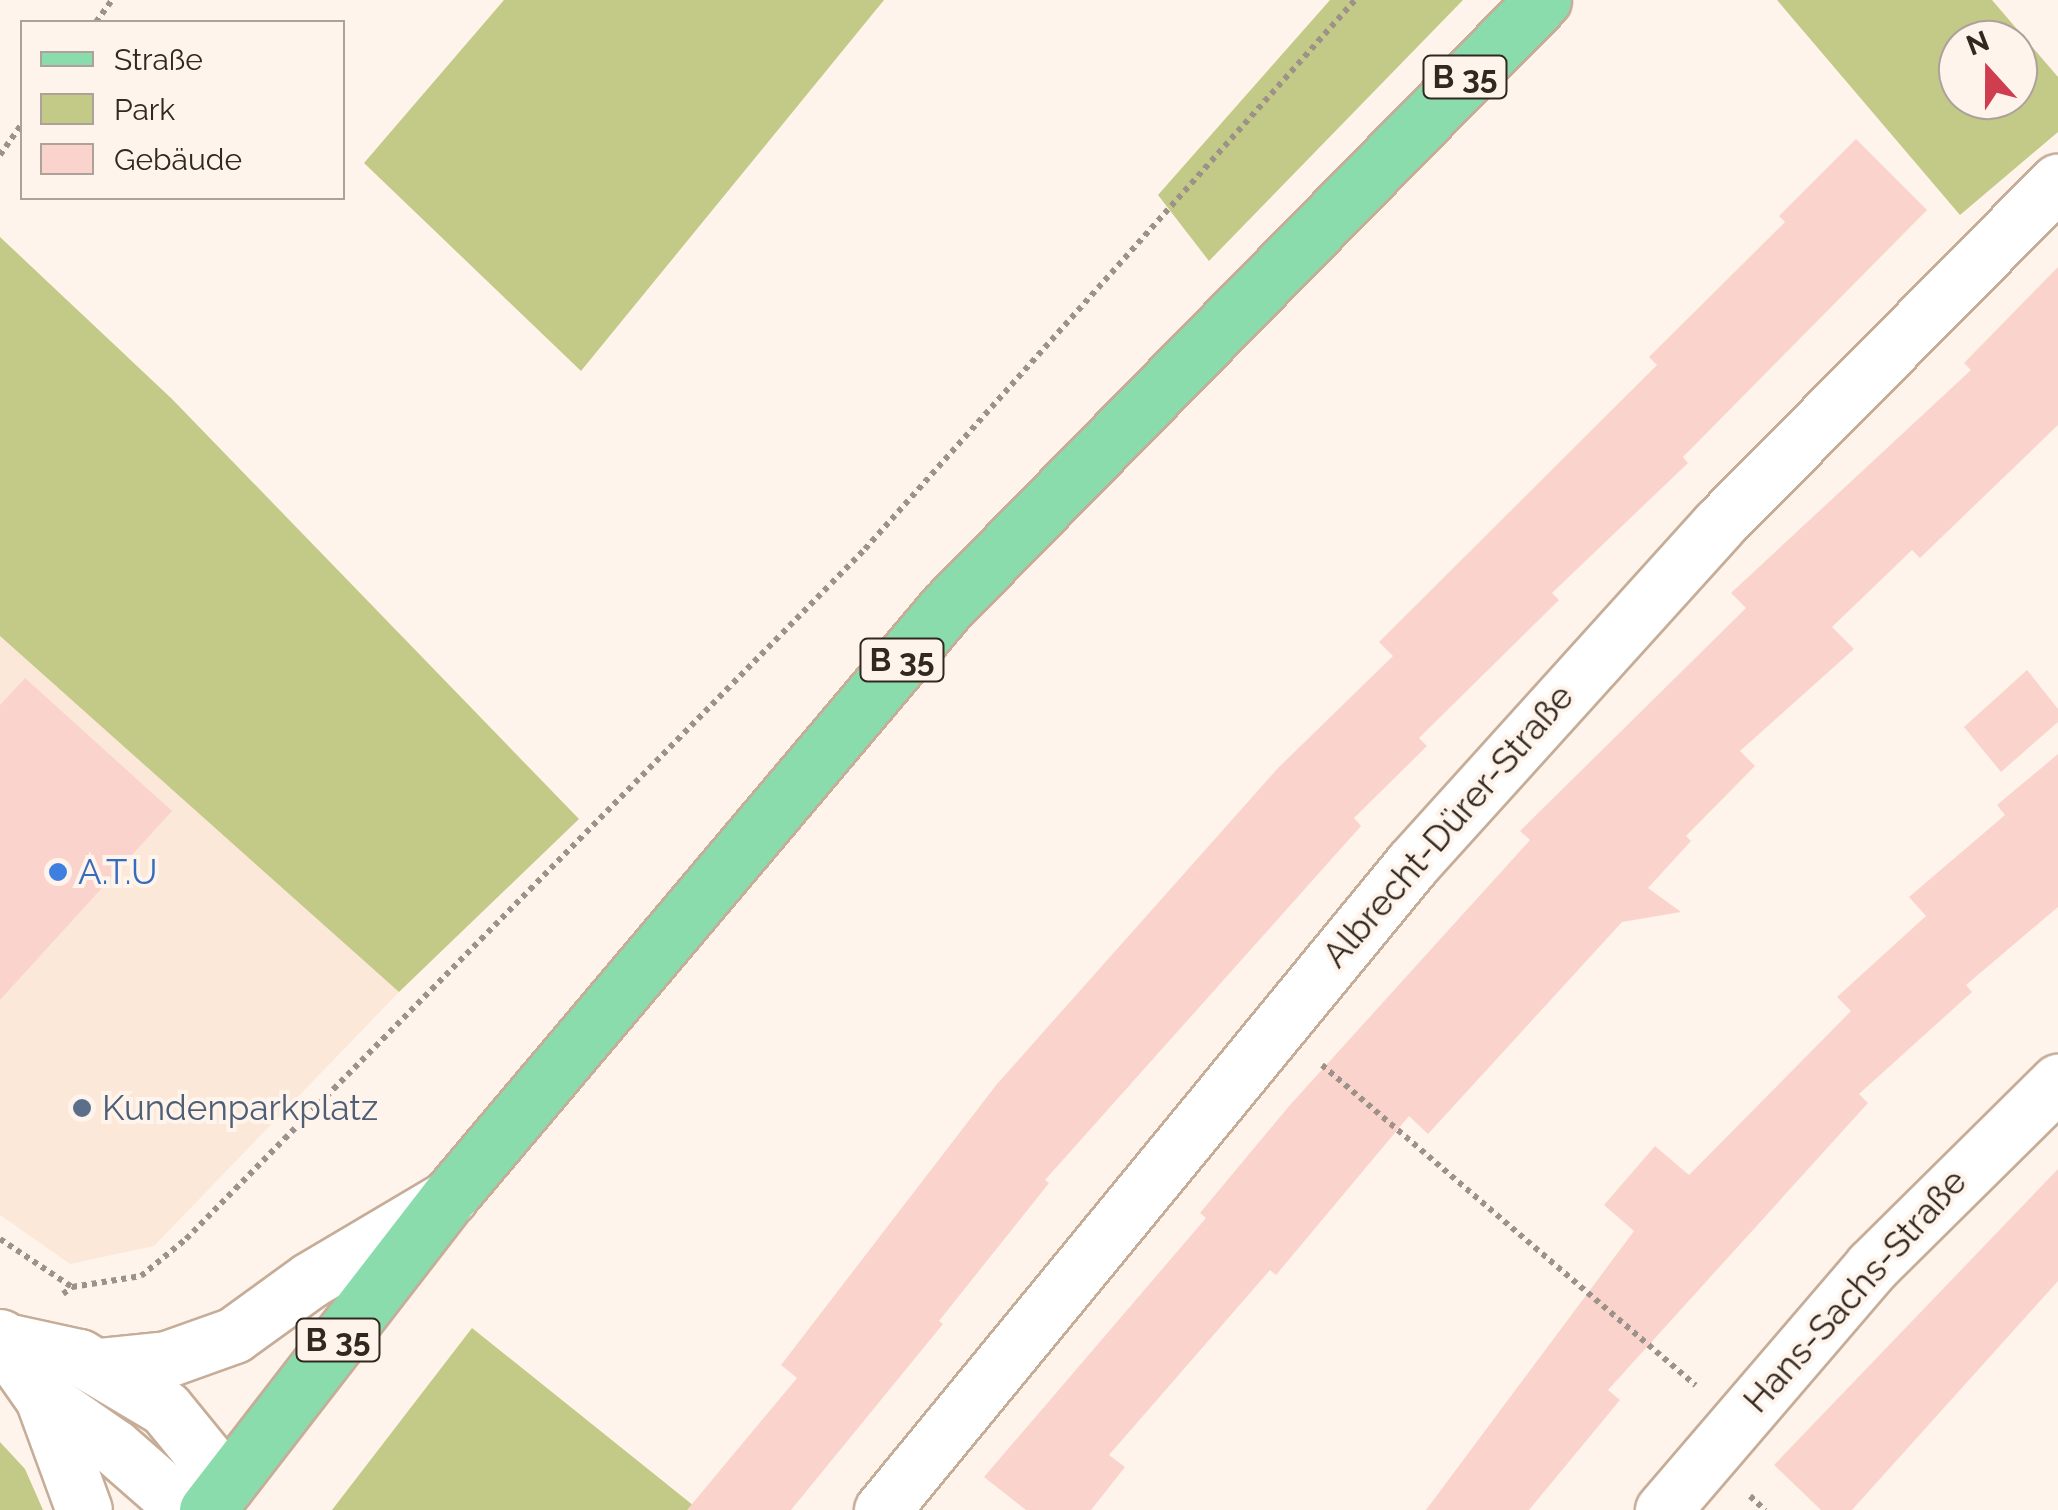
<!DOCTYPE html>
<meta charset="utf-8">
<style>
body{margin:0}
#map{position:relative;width:2058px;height:1510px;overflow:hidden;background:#fef4eb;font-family:Raleway,sans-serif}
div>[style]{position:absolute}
.commercial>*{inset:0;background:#fbe8d8}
.green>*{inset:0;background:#c3c987}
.building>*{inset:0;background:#fad4cc}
.path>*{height:6px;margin-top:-3px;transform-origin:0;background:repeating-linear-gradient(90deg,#9c9289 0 5px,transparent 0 10px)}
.roads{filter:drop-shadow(2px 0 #c6ad98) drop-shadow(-2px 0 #c6ad98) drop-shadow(0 2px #c6ad98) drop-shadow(0 -2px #c6ad98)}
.street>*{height:55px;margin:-27.5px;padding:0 27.5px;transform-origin:27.5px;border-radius:27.5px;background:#fff}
.primary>*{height:55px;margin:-27.5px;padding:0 27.5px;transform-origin:27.5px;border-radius:27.5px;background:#8adcac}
.dots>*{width:28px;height:28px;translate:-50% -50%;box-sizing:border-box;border:5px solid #fef4eb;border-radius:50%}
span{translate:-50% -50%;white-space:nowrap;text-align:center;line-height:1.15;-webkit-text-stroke:8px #fef4eb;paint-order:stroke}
.shield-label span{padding:2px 8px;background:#fef4eb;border:2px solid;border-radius:8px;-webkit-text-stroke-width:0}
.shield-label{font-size:32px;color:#322820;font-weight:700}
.street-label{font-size:35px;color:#322820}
.shop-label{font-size:35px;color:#366cbe}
.left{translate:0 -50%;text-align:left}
.service-label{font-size:35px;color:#4e5e75}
.legend{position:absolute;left:20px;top:20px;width:325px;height:180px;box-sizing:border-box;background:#fef4eb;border:2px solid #aca29a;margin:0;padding:12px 18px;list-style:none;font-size:30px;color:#322820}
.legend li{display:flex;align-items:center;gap:20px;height:50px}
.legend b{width:50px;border:2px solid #aca29a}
.north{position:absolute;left:1938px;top:20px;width:100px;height:100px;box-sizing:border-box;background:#fef4eb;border:2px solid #aca29a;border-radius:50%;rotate:339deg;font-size:28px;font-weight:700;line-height:40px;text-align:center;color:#322820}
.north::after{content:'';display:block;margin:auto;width:35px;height:45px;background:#ce3e4e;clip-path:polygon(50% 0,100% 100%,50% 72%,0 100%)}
</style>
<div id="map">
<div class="commercial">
<i style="clip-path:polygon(0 636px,399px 992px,154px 1246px,70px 1264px,0 1215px)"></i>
</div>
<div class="green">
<i style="clip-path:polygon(504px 0,884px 0,581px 371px,364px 163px)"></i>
<i style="clip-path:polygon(1330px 0,1463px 0,1209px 261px,1158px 195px)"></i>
<i style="clip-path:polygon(evenodd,1777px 0,1992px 0,2058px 77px,2058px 132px,1960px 215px,1777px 0,2018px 40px,2018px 100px,1958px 100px,1958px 40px,2018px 40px)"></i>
<i style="clip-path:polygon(0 237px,172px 399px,579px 819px,399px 992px,0 636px)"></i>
<i style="clip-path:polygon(472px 1328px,699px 1510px,332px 1510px)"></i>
<i style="clip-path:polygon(0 1442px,25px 1469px,43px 1510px,0 1510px)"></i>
</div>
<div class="building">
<i style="clip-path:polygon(1856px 139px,1927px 210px,1683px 457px,1688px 463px,1552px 593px,1559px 600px,1419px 738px,1427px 746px,1354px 818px,1361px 826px,1045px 1180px,1049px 1183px,939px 1321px,943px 1324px,791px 1510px,687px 1510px,797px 1378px,781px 1365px,997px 1084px,1278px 768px,1393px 656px,1379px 642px,1657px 365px,1649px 357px,1785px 222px,1779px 216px)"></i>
<i style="clip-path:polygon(2058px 267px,2058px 425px,1920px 558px,1912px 550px,1832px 627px,1854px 649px,1740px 751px,1755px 766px,1686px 836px,1691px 841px,1648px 888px,1681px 912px,1622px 922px,1428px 1134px,1409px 1116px,1276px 1275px,1270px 1270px,1109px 1455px,1125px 1467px,1091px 1510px,1026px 1510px,984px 1477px,1206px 1218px,1200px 1213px,1290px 1105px,1530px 840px,1520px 831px,1746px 608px,1731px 593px,1971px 370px,1964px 363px)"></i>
<i style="clip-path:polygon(2027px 670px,2058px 709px,2058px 722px,2001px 772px,1964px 727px)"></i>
<i style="clip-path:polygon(25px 678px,172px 811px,0 1000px,0 705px)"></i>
<i style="clip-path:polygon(2058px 754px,2058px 907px,1966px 985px,1972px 992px,1859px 1094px,1868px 1103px,1608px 1390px,1620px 1400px,1529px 1510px,1426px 1510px,1634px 1231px,1604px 1205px,1655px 1146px,1689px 1175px,1851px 1011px,1837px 997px,1926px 916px,1909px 897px,2005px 815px,1997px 805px)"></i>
<i style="clip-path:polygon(2058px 1169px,2058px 1281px,1852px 1510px,1821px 1510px,1774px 1465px)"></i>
</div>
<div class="path">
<i style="left:96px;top:22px;width:27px;rotate:-54deg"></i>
<i style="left:0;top:155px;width:38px;rotate:-55deg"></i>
<i style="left:1322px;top:1065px;width:492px;rotate:40.6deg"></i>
<i style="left:0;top:1239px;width:87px;rotate:33.7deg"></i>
<i style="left:63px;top:1294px;width:11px;rotate:-38deg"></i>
<i style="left:72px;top:1287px;width:70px;rotate:-9.1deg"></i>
<i style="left:141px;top:1276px;width:58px;rotate:-39.4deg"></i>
<i style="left:186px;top:1239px;width:968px;rotate:-45.46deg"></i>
<i style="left:865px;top:549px;width:736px;rotate:-48.25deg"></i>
<i style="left:1750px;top:1496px;width:21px;rotate:43deg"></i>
</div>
<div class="roads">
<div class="street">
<i style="left:0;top:1337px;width:75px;rotate:54.8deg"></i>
<i style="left:43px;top:1398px;width:119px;rotate:69.9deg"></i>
<i style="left:5px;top:1341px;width:76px;rotate:12.2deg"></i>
<i style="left:79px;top:1357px;width:100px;rotate:30.7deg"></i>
<i style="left:165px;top:1408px;width:98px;rotate:50.8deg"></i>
<i style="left:98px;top:1366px;width:69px;rotate:-5.8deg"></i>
<i style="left:167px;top:1359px;width:71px;rotate:-19.7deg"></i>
<i style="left:234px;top:1335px;width:94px;rotate:-35.9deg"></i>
<i style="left:310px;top:1280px;width:163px;rotate:-30.7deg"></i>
<i style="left:43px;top:1398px;width:86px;rotate:34.6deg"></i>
<i style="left:114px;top:1447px;width:96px;rotate:41.2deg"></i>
<i style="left:882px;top:1510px;width:836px;rotate:-50.63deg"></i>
<i style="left:1412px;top:864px;width:457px;rotate:-47.9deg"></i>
<i style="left:1718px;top:525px;width:483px;rotate:-45.3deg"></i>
<i style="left:1663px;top:1510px;width:321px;rotate:-49.4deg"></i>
<i style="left:1872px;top:1266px;width:262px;rotate:-44.7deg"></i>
</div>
<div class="primary">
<i style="left:207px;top:1510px;width:397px;rotate:-52.3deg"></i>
<i style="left:450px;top:1196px;width:769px;rotate:-49.85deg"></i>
<i style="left:946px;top:608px;width:852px;rotate:-45.52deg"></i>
</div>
</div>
<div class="dots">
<i style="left:58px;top:872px;background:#3f7fe0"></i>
<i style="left:82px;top:1108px;background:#5c6f8a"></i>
</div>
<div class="shield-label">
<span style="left:1465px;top:77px">B 35</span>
<span style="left:902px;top:660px">B 35</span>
<span style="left:338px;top:1340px">B 35</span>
</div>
<div class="street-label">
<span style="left:1448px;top:826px;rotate:-49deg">Albrecht-Dürer-Straße</span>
<span style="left:1855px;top:1291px;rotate:-48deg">Hans-Sachs-Straße</span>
</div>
<div class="shop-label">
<span class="left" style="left:78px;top:872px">A.T.U</span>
</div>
<div class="service-label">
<span class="left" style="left:102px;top:1108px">Kundenparkplatz</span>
</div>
<ul class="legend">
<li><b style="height:12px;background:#8adcac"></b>Straße</li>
<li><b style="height:28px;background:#c3c987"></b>Park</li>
<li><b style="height:28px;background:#fad4cc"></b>Gebäude</li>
</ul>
<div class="north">N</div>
</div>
